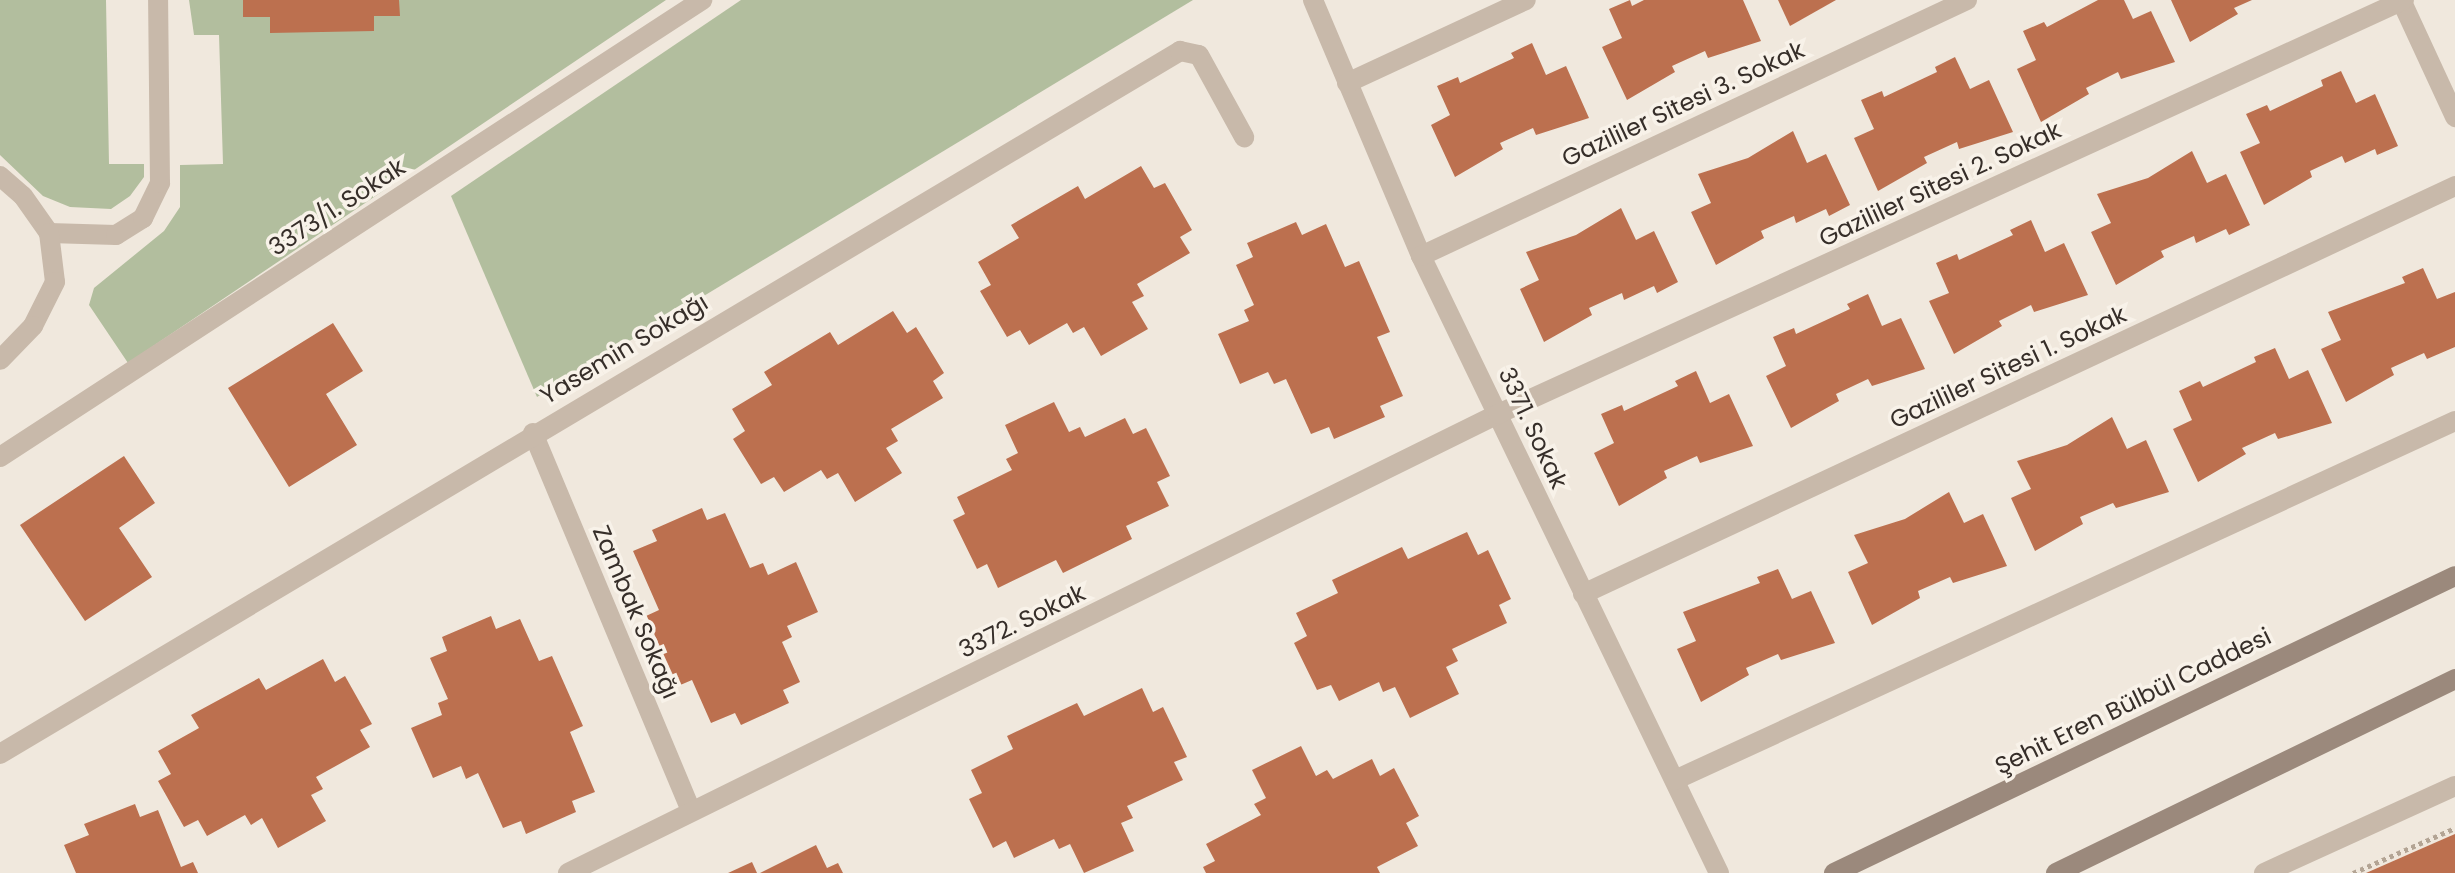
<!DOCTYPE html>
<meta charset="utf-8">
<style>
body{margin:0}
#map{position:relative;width:2455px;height:873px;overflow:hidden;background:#f0e8dd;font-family:Poppins,sans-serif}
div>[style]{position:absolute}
.green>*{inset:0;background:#b2be9e}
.building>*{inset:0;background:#bc704f}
.path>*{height:5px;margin-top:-2.5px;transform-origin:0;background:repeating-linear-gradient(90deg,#b3a494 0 4px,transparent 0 8px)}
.lane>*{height:20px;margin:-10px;padding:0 10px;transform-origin:10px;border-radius:10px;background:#c8b9aa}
.street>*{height:20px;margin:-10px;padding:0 10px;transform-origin:10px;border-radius:10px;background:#c8b9aa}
.secondary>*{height:20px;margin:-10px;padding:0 10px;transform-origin:10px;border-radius:10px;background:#9b897c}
span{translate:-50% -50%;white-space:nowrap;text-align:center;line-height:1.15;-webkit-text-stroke:7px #f8f2e9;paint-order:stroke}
.street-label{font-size:24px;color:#362e29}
</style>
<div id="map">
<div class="green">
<i style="clip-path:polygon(0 0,106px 0,109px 164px,144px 164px,144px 177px,130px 196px,111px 209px,70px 207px,43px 196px,0 155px)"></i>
<i style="clip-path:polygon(189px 0,666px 0,128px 363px,89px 305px,94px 288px,164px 231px,180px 207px,180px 165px,223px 164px,219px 35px,194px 35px)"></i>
<i style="clip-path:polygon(741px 0,1193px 0,537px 397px,451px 196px)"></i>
</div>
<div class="building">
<i style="clip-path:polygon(243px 0,399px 0,400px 16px,374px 16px,374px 31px,270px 33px,270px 17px,243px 17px)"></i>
<i style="clip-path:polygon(1630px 0,1632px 6px,1644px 0,1743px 0,1761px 41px,1708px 58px,1705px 51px,1672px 66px,1675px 72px,1627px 100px,1602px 47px,1622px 38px,1609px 9px)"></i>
<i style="clip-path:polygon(1778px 0,1836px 0,1790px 26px)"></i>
<i style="clip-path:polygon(2098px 0,2124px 0,2133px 19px,2151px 11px,2175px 62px,2121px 79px,2118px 72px,2086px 88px,2089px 94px,2041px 122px,2017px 69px,2036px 60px,2023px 31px,2044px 22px,2047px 27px)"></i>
<i style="clip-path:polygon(2171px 0,2252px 0,2234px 8px,2238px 14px,2190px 42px)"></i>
<i style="clip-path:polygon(1532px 43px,1546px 75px,1566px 66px,1589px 118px,1536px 135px,1533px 128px,1500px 143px,1503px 149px,1455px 177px,1431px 125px,1450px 115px,1437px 86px,1458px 77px,1460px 83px,1514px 58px,1511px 53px)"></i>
<i style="clip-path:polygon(1955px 57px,1970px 89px,1989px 80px,2013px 132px,1959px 149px,1957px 142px,1924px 157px,1927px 163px,1878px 191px,1854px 138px,1874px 129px,1861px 100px,1882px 91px,1884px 97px,1937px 72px,1935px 67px)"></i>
<i style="clip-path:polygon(2341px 71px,2356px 103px,2375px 94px,2398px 146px,2377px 155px,2375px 149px,2345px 163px,2342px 156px,2310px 171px,2312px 177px,2264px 205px,2240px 152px,2260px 143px,2246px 114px,2267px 105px,2270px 111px,2323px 86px,2321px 80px)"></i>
<i style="clip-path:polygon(1793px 131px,1807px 163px,1826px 154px,1850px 205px,1829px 216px,1826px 209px,1796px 223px,1794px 216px,1761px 231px,1764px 238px,1716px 265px,1691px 212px,1711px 203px,1698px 174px,1748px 158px)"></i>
<i style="clip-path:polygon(2192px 151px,2207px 183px,2226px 174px,2250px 225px,2229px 235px,2226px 229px,2196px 243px,2194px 236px,2161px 251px,2164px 257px,2116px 285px,2091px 232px,2111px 223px,2097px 194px,2148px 178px)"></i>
<i style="clip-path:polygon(1141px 166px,1154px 188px,1165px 183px,1192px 230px,1180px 237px,1190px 253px,1137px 284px,1144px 296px,1132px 302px,1148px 329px,1101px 356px,1084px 327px,1073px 333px,1067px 323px,1029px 345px,1020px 330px,1007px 337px,980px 291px,991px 285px,978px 262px,1019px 238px,1011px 225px,1078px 186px,1085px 199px)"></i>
<i style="clip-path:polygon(1621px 208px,1636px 240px,1654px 231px,1678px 282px,1657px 293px,1654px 286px,1624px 300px,1622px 293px,1589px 308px,1592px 315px,1544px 342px,1520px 289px,1539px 280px,1526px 252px,1576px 235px)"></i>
<i style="clip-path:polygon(2031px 220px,2045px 252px,2064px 243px,2088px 295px,2034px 312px,2031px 305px,1999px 321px,2002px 326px,1954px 354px,1929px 301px,1949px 293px,1936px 263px,1957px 254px,1959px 260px,2013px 235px,2010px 230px)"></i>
<i style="clip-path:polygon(1296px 222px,1302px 235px,1326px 224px,1345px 267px,1359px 261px,1390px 332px,1377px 337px,1403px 396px,1380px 406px,1385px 417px,1334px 439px,1329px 427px,1311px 434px,1286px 379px,1274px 384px,1268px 372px,1240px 384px,1218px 334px,1249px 321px,1244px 310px,1254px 305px,1236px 265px,1253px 257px,1247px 243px)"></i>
<i style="clip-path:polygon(2423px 268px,2437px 299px,2455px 292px,2455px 347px,2427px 359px,2424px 353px,2391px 368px,2394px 375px,2346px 402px,2321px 349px,2341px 340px,2328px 312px,2405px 283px,2402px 277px)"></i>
<i style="clip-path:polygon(1868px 294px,1882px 326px,1901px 318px,1925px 369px,1872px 386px,1868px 379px,1836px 394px,1839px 401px,1791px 428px,1766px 376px,1786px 366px,1773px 337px,1794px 328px,1796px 334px,1850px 309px,1847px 304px)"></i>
<i style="clip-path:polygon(893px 311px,907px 333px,916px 327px,944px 373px,933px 381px,943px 398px,891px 429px,898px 441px,886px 448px,902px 473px,855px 502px,838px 473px,827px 479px,821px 470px,784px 492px,774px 477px,761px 484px,733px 439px,745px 431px,732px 409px,772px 385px,764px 372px,830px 332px,838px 345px)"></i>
<i style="clip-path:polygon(333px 323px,363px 371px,326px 394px,357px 445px,289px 487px,228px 388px)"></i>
<i style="clip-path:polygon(2275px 348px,2289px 379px,2308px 370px,2332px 423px,2278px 439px,2275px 433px,2242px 448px,2246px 454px,2198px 482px,2173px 429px,2192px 420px,2179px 391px,2200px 381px,2203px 387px,2256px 362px,2254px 357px)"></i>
<i style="clip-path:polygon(1696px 371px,1710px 403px,1729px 394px,1753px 446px,1700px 463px,1697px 456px,1664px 471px,1667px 478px,1619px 506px,1594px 453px,1614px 443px,1601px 414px,1622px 405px,1624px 411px,1678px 386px,1675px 381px)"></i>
<i style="clip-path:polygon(1054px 402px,1069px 432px,1080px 427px,1085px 437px,1125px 418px,1133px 434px,1146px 428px,1170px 476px,1157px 482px,1169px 506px,1126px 526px,1132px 539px,1063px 573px,1056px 560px,998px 588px,987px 564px,977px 569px,953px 520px,965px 514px,957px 497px,1012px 470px,1006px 459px,1018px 453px,1005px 425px)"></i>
<i style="clip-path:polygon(2112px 417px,2127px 449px,2146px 440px,2169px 492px,2116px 508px,2113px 503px,2080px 517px,2083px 524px,2035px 551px,2011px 498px,2031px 489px,2017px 461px,2067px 445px)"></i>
<i style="clip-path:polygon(124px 456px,155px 503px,119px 528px,152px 577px,85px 621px,20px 525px)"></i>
<i style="clip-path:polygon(1949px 492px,1964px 523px,1983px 514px,2007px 566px,1953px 583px,1950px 577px,1918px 591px,1920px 598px,1872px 625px,1848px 572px,1868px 563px,1854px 535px,1905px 519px)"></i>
<i style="clip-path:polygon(702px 508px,707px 520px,725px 513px,750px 568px,763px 563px,768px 575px,796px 562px,818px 612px,787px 626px,792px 637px,782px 642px,800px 682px,783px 690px,789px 703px,741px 725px,735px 713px,711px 723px,692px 680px,678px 686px,646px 616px,659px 610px,633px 551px,657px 541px,652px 530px)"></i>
<i style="clip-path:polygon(1467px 532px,1478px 555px,1488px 550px,1511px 599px,1499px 605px,1507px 623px,1452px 649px,1458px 661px,1446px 667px,1459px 694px,1410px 718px,1395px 687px,1383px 692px,1379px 682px,1339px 701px,1331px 685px,1317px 690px,1294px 643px,1307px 636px,1296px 613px,1338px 593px,1332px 580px,1402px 547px,1408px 559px)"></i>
<i style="clip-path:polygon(1778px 569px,1792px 599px,1811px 591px,1835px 643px,1781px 660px,1778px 654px,1746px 668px,1749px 675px,1701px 702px,1677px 649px,1696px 641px,1683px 612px,1760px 583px,1757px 577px)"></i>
<i style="clip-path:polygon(491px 616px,496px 629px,520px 619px,539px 661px,552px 656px,583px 726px,570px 732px,595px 792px,572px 801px,576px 812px,526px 834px,521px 821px,503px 828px,478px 773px,466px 779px,461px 766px,433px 778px,411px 728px,442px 715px,438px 703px,448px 699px,430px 658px,447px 651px,442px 637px)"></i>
<i style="clip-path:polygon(323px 659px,335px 682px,345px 676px,372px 724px,360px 730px,370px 747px,316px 777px,323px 789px,311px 795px,326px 821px,278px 848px,262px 818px,251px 825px,245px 815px,207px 836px,198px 820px,184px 827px,158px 781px,171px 774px,158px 751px,199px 728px,191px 715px,259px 678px,266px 690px)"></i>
<i style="clip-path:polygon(1142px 688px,1153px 712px,1163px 707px,1187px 757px,1174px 762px,1183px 780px,1127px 806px,1133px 818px,1121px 823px,1134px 851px,1084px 873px,1070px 844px,1059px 849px,1054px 839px,1014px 858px,1006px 841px,993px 848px,969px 799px,982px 793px,971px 770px,1013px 749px,1007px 736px,1077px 703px,1084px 716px)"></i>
<i style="clip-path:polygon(1301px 746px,1316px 776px,1327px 770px,1333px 779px,1372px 759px,1380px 776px,1394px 768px,1419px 816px,1406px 823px,1418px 846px,1377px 867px,1380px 873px,1206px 873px,1203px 867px,1215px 861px,1206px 844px,1261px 815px,1254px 804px,1266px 798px,1252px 770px)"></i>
<i style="clip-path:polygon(135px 804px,140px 817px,158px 810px,181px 867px,193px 862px,198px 873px,76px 873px,64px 845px,89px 835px,84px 824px)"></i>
<i style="clip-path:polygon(2455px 834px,2455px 873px,2366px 873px,2448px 837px)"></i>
<i style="clip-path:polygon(816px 845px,827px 868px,838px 863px,843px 873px,760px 873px)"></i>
<i style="clip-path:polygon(752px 862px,757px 873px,728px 873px)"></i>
</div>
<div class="path">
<i style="left:2353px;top:873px;width:111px;rotate:-23.8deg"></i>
</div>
<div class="lane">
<i style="left:49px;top:233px;width:67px;rotate:1.7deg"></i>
<i style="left:116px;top:235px;width:32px;rotate:-32deg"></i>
<i style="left:143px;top:218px;width:39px;rotate:-64deg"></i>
<i style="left:160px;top:183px;width:183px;rotate:-90.6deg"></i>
<i style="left:2264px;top:873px;width:210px;rotate:-24.5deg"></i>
</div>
<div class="street">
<i style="left:1313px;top:0;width:278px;rotate:67.1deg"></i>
<i style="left:1421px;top:256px;width:685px;rotate:64.22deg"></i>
<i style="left:2401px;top:0;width:129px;rotate:65.2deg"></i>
<i style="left:1347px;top:83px;width:197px;rotate:-24.9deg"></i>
<i style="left:0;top:176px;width:30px;rotate:41deg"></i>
<i style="left:23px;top:196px;width:45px;rotate:54.9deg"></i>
<i style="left:49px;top:233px;width:49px;rotate:83deg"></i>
<i style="left:55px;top:282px;width:49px;rotate:116.6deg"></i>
<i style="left:33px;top:326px;width:47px;rotate:134.1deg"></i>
<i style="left:1421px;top:256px;width:603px;rotate:-25.12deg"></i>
<i style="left:533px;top:433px;width:410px;rotate:67.3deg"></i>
<i style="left:0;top:457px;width:838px;rotate:-33.06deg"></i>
<i style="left:1583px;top:594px;width:963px;rotate:-25.07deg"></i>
<i style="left:0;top:754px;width:1374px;rotate:-30.78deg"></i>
<i style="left:1180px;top:51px;width:19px;rotate:12deg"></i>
<i style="left:1199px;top:55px;width:94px;rotate:61.2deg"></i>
<i style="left:1675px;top:780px;width:859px;rotate:-24.71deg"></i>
<i style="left:568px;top:873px;width:1037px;rotate:-26.27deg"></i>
<i style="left:1498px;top:414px;width:996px;rotate:-24.56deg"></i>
</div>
<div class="secondary">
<i style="left:1834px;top:873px;width:688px;rotate:-25.56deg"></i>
<i style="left:2056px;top:873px;width:444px;rotate:-25.9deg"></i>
</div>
<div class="street-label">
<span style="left:1683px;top:104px;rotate:-25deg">Gazililer Sitesi 3. Sokak</span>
<span style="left:1940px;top:184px;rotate:-25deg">Gazililer Sitesi 2. Sokak</span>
<span style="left:337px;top:207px;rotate:-33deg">3373/1. Sokak</span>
<span style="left:624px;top:349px;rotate:-31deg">Yasemin Sokağı</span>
<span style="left:2008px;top:367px;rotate:-25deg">Gazililer Sitesi 1. Sokak</span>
<span style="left:1533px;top:428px;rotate:65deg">3371. Sokak</span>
<span style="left:636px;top:612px;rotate:67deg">Zambak Sokağı</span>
<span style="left:1022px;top:621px;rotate:-26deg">3372. Sokak</span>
<span style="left:2133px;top:701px;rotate:-26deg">Şehit Eren Bülbül Caddesi</span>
</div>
</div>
